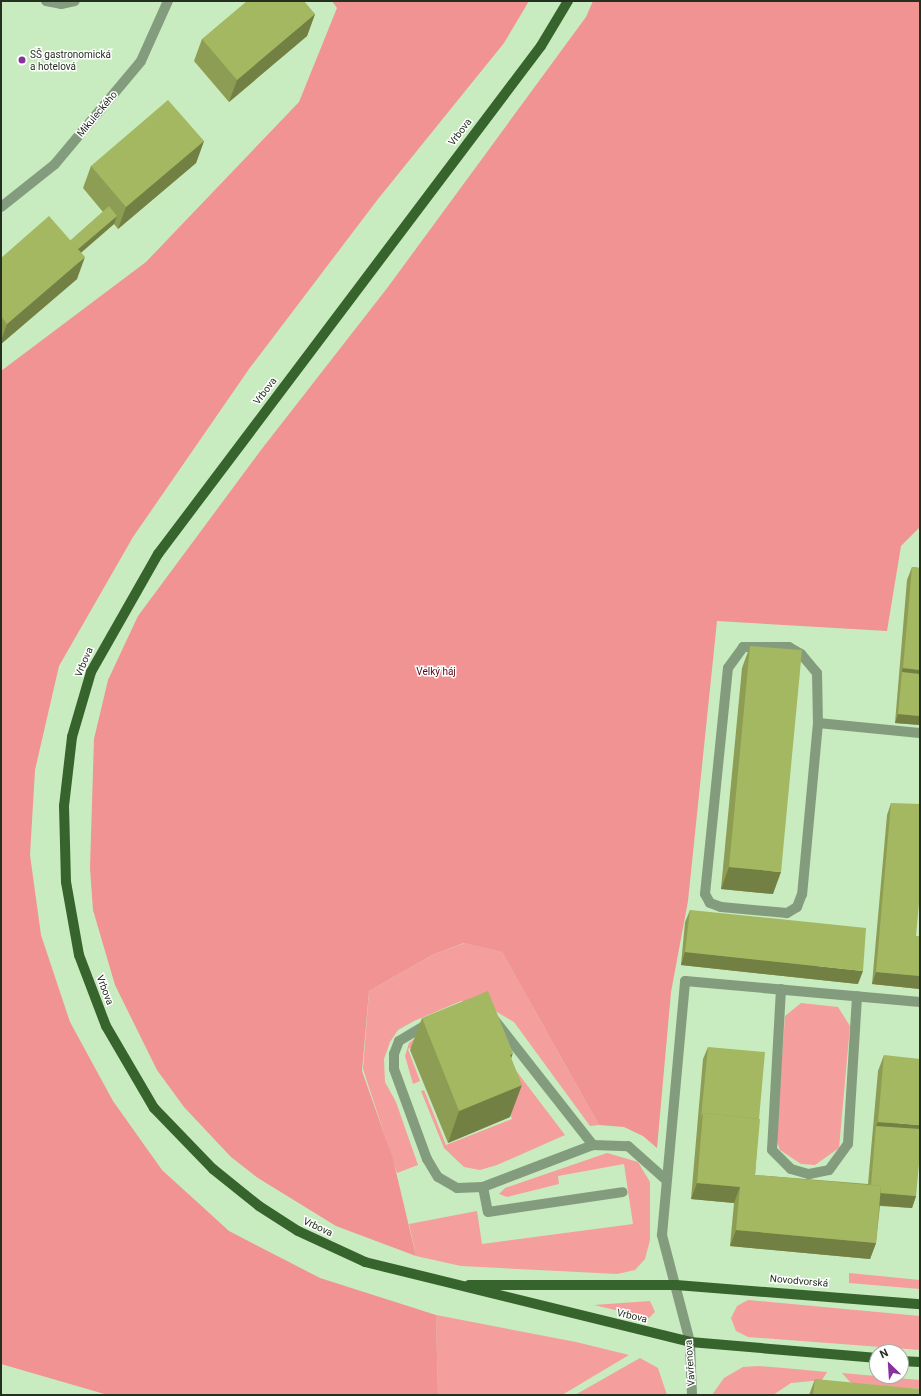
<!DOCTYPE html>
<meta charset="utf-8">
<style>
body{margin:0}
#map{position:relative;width:921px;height:1396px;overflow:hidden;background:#c8ebbf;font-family:Roboto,sans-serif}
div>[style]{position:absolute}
.green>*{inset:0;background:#f59e9e}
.forest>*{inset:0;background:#f19293}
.minor>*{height:10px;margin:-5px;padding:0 5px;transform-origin:5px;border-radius:5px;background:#849c7e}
.major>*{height:10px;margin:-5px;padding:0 5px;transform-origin:5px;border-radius:5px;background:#37632c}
.wall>*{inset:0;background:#8d9d53}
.shaded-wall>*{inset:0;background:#738044}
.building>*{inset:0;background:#a4b761}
.dots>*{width:11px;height:11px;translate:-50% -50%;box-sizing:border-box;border:2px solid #fff;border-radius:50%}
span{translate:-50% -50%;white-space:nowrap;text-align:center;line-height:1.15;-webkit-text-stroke:3px #fff;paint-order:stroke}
.poi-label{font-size:10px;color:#233020}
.left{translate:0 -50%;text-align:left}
.street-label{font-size:10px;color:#233020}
.park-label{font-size:10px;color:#5a0414}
.frame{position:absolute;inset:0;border:2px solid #233020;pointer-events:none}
.north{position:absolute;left:869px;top:1344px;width:40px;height:40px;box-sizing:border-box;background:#fff;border:1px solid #a7aca6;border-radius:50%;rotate:335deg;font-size:11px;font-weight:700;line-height:16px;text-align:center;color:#233020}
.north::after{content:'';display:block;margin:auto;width:14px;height:18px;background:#89319d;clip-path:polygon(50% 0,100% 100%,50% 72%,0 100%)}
</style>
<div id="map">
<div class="green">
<i style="clip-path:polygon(465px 943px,502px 952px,599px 1125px,590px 1126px,514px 1022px,480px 1002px,461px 1001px,414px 1021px,398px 1030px,390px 1042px,384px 1059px,385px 1082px,396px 1102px,418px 1165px,397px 1173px,363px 1069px,369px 991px,432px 955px)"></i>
<i style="clip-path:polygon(801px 1003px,838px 1007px,850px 1026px,839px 1148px,815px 1165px,801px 1164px,780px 1150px,776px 1139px,785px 1016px)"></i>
<i style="clip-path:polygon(478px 1021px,408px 1049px,420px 1081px,413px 1084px,405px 1056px,409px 1043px,421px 1034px)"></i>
<i style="clip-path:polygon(505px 1056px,565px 1135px,497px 1165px,480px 1170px,464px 1167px,444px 1148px,421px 1091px,424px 1090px,446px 1145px,512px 1119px,501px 1088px)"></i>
<i style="clip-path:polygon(607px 1153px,638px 1162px,650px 1182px,650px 1240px,645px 1259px,635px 1270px,617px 1274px,461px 1266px,416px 1256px,409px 1224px,477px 1211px,482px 1244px,633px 1224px,624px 1164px,558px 1176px,559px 1184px,507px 1197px,499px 1194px,505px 1188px)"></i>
<i style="clip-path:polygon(849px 1273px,920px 1280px,920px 1289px,849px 1283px)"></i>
<i style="clip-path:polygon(748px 1300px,920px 1316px,920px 1350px,748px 1337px,736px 1331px,731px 1318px,737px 1306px)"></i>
<i style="clip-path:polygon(650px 1301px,655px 1312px,649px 1318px,594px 1305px)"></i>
<i style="clip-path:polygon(436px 1315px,576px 1342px,629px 1355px,562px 1395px,438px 1395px)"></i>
<i style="clip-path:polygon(640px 1358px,658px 1368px,667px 1395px,575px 1395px)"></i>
<i style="clip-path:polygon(758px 1366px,784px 1368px,827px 1372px,822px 1380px,791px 1383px,773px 1395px,712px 1395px,724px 1378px,743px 1367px)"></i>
<i style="clip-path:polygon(842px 1373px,920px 1380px,920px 1389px,851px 1383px)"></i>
</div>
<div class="forest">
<i style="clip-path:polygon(332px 1px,529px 1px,504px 43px,378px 199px,249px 369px,133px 537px,59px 666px,35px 770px,30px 855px,41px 935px,70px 1022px,113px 1101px,162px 1170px,229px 1231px,320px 1278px,436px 1315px,438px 1395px,108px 1395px,1px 1364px,1px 371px,146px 262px,299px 102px,337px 8px)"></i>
<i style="clip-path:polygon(593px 1px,920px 1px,920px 527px,901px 546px,887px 631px,717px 621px,688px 901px,671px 992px,657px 1148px,643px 1136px,624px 1127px,599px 1125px,502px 952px,464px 943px,432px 955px,369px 991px,362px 1071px,393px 1159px,416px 1256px,336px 1226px,258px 1178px,231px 1157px,184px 1107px,157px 1070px,115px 985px,93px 910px,90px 868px,94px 739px,108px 680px,138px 616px,261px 450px,388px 287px,586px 17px)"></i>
</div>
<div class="minor">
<i style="left:46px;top:1px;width:15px;rotate:11deg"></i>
<i style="left:61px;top:4px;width:14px;rotate:-12deg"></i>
<i style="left:1px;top:207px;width:69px;rotate:-38.5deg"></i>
<i style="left:55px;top:164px;width:134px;rotate:-50.1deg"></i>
<i style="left:141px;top:61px;width:66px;rotate:-65.8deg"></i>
<i style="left:743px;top:647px;width:46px"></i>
<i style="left:789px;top:647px;width:14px;rotate:30deg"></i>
<i style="left:801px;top:654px;width:25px;rotate:50deg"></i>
<i style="left:817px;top:673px;width:50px;rotate:88.9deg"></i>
<i style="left:818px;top:723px;width:172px;rotate:95.3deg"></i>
<i style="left:802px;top:894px;width:14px;rotate:111deg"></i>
<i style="left:797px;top:907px;width:12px;rotate:149deg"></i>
<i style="left:787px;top:913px;width:66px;rotate:-174.8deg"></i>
<i style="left:721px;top:907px;width:12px;rotate:-160deg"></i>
<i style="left:710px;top:903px;width:10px;rotate:-119deg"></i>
<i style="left:705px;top:894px;width:227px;rotate:-84.2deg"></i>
<i style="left:728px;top:668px;width:26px;rotate:-54deg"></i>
<i style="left:818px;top:723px;width:102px;rotate:5.6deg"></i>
<i style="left:781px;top:989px;width:161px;rotate:93.2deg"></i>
<i style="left:772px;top:1150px;width:27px;rotate:45deg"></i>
<i style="left:791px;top:1169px;width:19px;rotate:16deg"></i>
<i style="left:809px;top:1174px;width:20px;rotate:-11deg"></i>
<i style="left:829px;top:1170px;width:32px;rotate:-54deg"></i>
<i style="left:848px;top:1144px;width:148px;rotate:-86.5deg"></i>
<i style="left:493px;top:1018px;width:162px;rotate:51.8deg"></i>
<i style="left:429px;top:1023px;width:35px;rotate:149deg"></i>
<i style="left:399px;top:1041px;width:14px;rotate:111deg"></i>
<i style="left:394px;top:1054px;width:15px;rotate:90deg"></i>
<i style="left:394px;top:1069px;width:96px;rotate:69.9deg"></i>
<i style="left:427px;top:1159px;width:21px;rotate:59deg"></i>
<i style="left:438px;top:1177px;width:22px;rotate:30deg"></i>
<i style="left:457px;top:1188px;width:26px;rotate:-2deg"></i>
<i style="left:483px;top:1187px;width:118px;rotate:-20.9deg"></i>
<i style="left:593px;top:1145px;width:35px;rotate:2deg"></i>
<i style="left:628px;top:1146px;width:50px;rotate:41.7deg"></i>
<i style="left:483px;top:1187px;width:25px;rotate:79deg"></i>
<i style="left:488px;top:1212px;width:136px;rotate:-8.4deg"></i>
<i style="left:692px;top:1395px;width:53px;rotate:-92.2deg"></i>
<i style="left:690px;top:1342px;width:111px;rotate:-104.7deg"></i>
<i style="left:662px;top:1235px;width:255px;rotate:-84.8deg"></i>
<i style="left:685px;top:981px;width:236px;rotate:5.1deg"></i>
</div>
<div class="major">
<i style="left:568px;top:1px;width:52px;rotate:121deg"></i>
<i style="left:541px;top:46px;width:636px;rotate:127.01deg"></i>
<i style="left:158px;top:554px;width:136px;rotate:119.6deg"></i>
<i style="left:91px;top:672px;width:68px;rotate:106.3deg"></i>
<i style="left:72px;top:737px;width:69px;rotate:96.6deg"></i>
<i style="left:64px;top:806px;width:76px;rotate:88.5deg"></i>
<i style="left:66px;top:882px;width:74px;rotate:79.9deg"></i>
<i style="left:79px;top:955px;width:76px;rotate:69.2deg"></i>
<i style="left:106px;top:1026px;width:95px;rotate:59.7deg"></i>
<i style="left:154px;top:1108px;width:85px;rotate:46deg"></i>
<i style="left:213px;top:1169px;width:59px;rotate:38.8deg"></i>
<i style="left:259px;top:1206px;width:46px;rotate:32.7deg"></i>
<i style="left:298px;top:1231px;width:74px;rotate:24.8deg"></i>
<i style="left:365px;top:1262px;width:335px;rotate:13.8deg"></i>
<i style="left:690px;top:1342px;width:188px;rotate:4.9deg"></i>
<i style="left:469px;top:1285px;width:207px"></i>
<i style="left:676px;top:1285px;width:245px;rotate:4.5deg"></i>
<i style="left:901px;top:1361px;width:19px;rotate:3deg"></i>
</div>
<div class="wall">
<i style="clip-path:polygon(315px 14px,307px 36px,229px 102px,194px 61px,202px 39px)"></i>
<i style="clip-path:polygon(204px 141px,196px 163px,118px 229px,114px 224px,81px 253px,77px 279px,1px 344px,1px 258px,70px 241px,103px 212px,83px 188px,91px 166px)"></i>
<i style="clip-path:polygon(912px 567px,920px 568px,920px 725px,895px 723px,907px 580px)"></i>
<i style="clip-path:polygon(750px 646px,773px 894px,721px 889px,742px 668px)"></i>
<i style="clip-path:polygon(891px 803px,916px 936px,920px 936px,920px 989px,872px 984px,887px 815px)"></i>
<i style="clip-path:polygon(690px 910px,858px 984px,681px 965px,685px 922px)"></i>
<i style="clip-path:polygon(422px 1018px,511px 1059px,510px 1117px,448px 1143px,410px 1050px)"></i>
<i style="clip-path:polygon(708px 1047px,759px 1119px,755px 1175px,868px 1184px,878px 1071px,884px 1055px,916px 1196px,912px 1208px,880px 1206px,876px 1243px,870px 1259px,730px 1246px,734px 1203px,691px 1199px,703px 1059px)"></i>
<i style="clip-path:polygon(815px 1379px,920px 1395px,809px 1395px)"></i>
</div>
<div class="shaded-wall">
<i style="clip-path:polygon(315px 14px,307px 36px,229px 102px,237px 80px)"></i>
<i style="clip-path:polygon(204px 141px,196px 163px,118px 229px,126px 207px)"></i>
<i style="clip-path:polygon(117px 216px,114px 224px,65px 266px,68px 258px)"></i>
<i style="clip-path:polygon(85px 257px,77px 279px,1px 344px,1px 341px,7px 324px)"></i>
<i style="clip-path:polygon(903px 668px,920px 670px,920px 683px,902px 672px)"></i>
<i style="clip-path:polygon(898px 714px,920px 716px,920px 725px,895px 723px)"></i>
<i style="clip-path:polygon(729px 867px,781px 872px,773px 894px,721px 889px)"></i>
<i style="clip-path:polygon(685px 952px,863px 971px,858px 984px,681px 965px)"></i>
<i style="clip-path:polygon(876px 972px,920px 976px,920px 989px,872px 984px)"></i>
<i style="clip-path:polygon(513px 1053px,502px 1085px,510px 1055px)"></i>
<i style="clip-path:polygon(522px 1085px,510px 1117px,448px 1143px,459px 1111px)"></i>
<i style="clip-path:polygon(878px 1122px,920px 1125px,920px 1135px,876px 1126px)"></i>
<i style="clip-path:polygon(697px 1183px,740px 1187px,734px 1203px,691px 1199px)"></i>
<i style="clip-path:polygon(880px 1193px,916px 1196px,912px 1208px,875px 1205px)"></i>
<i style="clip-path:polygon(736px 1230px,876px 1243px,870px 1259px,730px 1246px)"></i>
</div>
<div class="building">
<i style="clip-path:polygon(247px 1px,304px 1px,315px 14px,237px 80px,202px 39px)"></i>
<i style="clip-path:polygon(168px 100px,204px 141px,126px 207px,91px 166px)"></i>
<i style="clip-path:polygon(109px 206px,117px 216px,78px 249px,70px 241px)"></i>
<i style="clip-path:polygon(49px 216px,85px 257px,7px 324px,1px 316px,1px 258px)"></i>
<i style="clip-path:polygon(912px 567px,920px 568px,920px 670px,903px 668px)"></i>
<i style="clip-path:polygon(750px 646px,802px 650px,781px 872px,729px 867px)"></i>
<i style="clip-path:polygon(902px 672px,920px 674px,920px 716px,898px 714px)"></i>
<i style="clip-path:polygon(891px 803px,920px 804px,920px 892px,916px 936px,920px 936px,920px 976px,876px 972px)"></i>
<i style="clip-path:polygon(690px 910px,866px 928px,863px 971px,685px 952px)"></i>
<i style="clip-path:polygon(488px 991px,513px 1053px,510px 1055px,522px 1085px,459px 1111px,422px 1018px)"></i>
<i style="clip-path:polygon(708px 1047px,765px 1052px,759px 1119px,703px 1113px,701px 1117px)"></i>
<i style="clip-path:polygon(884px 1055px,920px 1059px,920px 1125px,878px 1122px)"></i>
<i style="clip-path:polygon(703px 1113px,760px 1119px,755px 1175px,881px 1186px,876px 1243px,736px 1230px,740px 1187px,697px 1183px)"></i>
<i style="clip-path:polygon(876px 1126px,920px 1129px,920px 1153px,916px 1196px,881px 1193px,881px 1186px,871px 1185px)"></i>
<i style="clip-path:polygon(815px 1379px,920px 1389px,920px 1395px,813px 1395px)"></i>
</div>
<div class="dots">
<i style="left:22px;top:60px;background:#89319d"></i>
</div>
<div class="poi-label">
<span class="left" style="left:30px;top:60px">SŠ gastronomická<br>a hotelová</span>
</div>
<div class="street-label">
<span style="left:97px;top:114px;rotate:-50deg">Mikuleckého</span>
<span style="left:460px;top:132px;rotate:-53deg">Vrbova</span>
<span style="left:265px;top:391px;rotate:-53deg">Vrbova</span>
<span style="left:84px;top:662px;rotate:-67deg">Vrbova</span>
<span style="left:105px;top:990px;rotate:69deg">Vrbova</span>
<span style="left:318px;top:1227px;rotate:25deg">Vrbova</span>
<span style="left:799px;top:1281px;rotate:5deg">Novodvorská</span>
<span style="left:632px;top:1316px;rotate:13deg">Vrbova</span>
<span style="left:690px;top:1363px;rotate:-94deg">Vavřenova</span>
</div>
<div class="park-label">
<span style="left:436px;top:672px">Velký háj</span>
</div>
<div class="frame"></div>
<div class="north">N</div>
</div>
